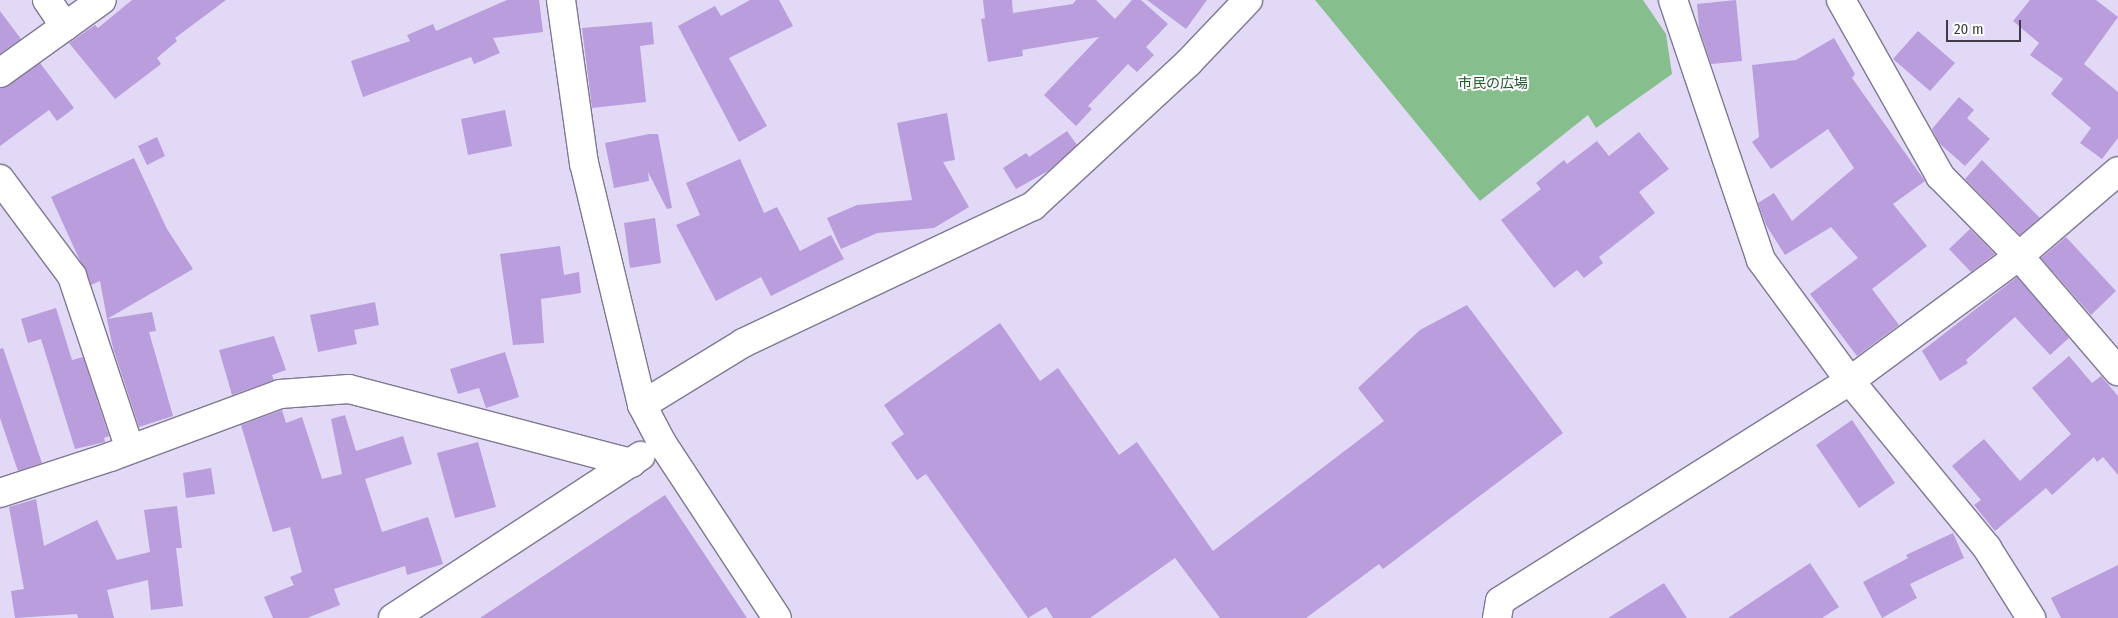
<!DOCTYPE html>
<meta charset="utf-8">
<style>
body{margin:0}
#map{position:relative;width:2118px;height:618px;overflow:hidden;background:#e1d9f6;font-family:"Fira Sans Condensed","Noto Sans JP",sans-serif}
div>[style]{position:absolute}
.green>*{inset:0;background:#86bf8d}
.building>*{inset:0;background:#ba9ddc}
.roads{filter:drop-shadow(1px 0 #7f7892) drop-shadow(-1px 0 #7f7892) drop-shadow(0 1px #7f7892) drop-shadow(0 -1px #7f7892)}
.minor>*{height:28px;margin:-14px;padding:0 14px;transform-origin:14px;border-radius:14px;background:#fff}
span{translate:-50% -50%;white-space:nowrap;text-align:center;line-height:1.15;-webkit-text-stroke:4px #fff;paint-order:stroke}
.park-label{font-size:14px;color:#195727}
.scale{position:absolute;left:1946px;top:20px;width:75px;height:22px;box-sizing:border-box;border:2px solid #3e3b46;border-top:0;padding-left:6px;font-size:15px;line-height:18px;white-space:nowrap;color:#3e3b46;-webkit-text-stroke:4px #fff;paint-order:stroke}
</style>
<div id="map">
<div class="green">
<i style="clip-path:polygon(1315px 0,1643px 0,1666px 34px,1672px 74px,1596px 128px,1588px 115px,1480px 201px)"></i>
</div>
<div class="building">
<i style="clip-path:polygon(132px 0,226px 0,175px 38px,177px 41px,157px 58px,161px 64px,115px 99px,69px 43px,95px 25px,98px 28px)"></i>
<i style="clip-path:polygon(507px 0,539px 0,543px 32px,493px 38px,500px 53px,474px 64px,471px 57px,363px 97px,351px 61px,410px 41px,407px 35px,433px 24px,436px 31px)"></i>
<i style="clip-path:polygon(750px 0,779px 0,793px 26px,729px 58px,767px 126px,739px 142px,678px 26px,715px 6px,721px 16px)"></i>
<i style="clip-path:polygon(983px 0,1012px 0,1013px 13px,1073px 4px,1076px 0,1096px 0,1115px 19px,1132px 0,1141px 0,1168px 24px,1146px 47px,1154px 55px,1137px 72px,1128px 64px,1088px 106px,1092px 109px,1076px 126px,1044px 95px,1099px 37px,1022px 50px,1023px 56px,988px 62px,981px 19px,985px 18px)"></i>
<i style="clip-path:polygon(1147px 0,1207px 0,1186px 29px)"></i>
<i style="clip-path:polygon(1736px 0,1742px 61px,1711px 64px,1699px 28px,1697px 4px)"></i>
<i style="clip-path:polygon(2030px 0,2096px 0,2118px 17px,2084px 64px,2118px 92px,2118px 138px,2102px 159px,2080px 143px,2091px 128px,2051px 94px,2063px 79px,2030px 55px,2039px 43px,2013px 21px)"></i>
<i style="clip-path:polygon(0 11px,21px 39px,0 54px)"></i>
<i style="clip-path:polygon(652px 22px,654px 44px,640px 46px,646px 102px,592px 108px,582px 28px)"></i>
<i style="clip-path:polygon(1918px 31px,1955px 63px,1930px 91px,1893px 59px)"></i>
<i style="clip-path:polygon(1834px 38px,1855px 74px,1852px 78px,1925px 181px,1893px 204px,1927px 246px,1872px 289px,1899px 325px,1857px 356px,1810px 294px,1858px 258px,1831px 227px,1785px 255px,1766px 225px,1758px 203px,1774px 193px,1792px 221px,1854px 168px,1828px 129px,1771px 169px,1752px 142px,1759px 137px,1752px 65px,1796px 60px)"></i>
<i style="clip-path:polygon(40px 63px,74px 108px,57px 121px,49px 110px,0 146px,0 88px)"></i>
<i style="clip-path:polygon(1959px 97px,1974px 110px,1967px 118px,1990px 139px,1965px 166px,1939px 143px,1932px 129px)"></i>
<i style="clip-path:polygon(505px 110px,512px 146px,468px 155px,461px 119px)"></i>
<i style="clip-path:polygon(947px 113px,955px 160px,943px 162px,969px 207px,934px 228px,877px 233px,841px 249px,827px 218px,857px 205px,912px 200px,897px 123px)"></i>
<i style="clip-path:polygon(1067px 131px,1077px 145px,1048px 171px,1016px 189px,1003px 168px,1026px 153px,1029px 157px)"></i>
<i style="clip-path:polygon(1639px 132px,1669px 169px,1639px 192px,1655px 213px,1599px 257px,1603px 263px,1584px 278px,1577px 270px,1554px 288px,1501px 220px,1541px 189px,1536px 183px,1564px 160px,1567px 164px,1597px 141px,1609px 156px)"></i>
<i style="clip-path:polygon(649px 134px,658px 134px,672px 208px,667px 209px,648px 172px,649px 181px,614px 188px,605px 143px)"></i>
<i style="clip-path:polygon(157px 137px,165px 156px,147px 165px,138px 146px)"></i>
<i style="clip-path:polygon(134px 158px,167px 229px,193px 269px,107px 319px,100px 281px,91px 285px,51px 197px)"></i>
<i style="clip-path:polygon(740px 159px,764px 213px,777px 207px,800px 251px,831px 235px,844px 259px,771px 296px,761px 277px,716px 301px,676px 225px,700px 215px,686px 183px)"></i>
<i style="clip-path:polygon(1982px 160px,2040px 218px,2020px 235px,1965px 179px)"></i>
<i style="clip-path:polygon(655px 218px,661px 263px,630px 268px,624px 223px)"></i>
<i style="clip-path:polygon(1970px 229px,1995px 254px,1971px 272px,1949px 249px)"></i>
<i style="clip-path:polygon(2066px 237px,2116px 291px,2091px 315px,2041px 258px)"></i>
<i style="clip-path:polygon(560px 246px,564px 275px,579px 272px,581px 293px,541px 299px,544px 343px,513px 345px,500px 254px)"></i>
<i style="clip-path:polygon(2017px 277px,2069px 338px,2050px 355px,2015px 317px,1966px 360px,1968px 363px,1940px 381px,1922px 351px)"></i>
<i style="clip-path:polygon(375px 302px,379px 325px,354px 330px,357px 344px,318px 352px,310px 315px)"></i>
<i style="clip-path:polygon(1467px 305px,1563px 433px,1383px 569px,1379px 564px,1306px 618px,1220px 618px,1175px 558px,1090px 618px,1053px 618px,1046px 607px,1028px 618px,926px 474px,917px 480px,891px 443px,904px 434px,884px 405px,1000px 323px,1040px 381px,1058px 368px,1119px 455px,1137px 442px,1213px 551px,1384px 421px,1358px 388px,1420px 330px)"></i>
<i style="clip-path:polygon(56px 308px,72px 360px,83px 357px,109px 436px,104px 438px,105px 442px,75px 449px,41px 339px,28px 343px,21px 319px)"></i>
<i style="clip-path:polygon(152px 312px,156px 331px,149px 332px,173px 416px,139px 427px,113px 348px,107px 319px)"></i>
<i style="clip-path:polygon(274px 336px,286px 370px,272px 375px,274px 380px,232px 395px,219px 350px)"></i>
<i style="clip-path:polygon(3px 348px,42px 463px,18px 471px,0 418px,0 349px)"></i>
<i style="clip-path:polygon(505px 352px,519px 397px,486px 408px,479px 388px,458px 394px,450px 369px)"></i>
<i style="clip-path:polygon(2069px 356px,2092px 383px,2101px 376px,2118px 396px,2118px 475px,2103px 457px,2097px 462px,2094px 457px,2052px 495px,2046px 488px,1995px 531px,1974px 505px,1981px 500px,1952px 466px,1984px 439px,2020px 481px,2071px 434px,2032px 388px)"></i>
<i style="clip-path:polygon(282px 410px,286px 423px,302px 417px,322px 479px,342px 474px,331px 419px,345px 415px,356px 451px,403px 436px,412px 464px,365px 479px,382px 532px,428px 517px,443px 564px,407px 575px,405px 566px,334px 589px,340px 605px,307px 618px,273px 618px,264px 597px,294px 585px,290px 577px,302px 572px,290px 527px,273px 532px,241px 425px)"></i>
<i style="clip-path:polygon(1852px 420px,1895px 483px,1859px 508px,1816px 445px)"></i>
<i style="clip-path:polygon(478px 442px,496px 507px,455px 518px,437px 453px)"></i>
<i style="clip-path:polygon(211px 468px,215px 494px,186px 498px,183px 473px)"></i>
<i style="clip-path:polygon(665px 495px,747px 618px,480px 618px)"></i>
<i style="clip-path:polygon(36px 499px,44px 546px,97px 520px,117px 560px,150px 552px,144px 510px,177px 506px,182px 548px,176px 548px,183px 606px,151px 610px,148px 580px,107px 590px,114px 618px,78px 618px,77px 614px,15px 618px,11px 591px,24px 589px,9px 507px)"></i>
<i style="clip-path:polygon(1953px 533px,1964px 558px,1910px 584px,1917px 598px,1882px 618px,1863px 582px,1908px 558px,1906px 555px)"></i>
<i style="clip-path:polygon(1810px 563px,1839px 607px,1822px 618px,1728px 618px)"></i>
<i style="clip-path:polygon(2118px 565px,2118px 618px,2061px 618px,2051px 598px)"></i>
<i style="clip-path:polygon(1664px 583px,1687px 618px,1608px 618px)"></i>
</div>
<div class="roads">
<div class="minor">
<i style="left:47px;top:0;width:32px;rotate:56deg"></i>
<i style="left:561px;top:0;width:165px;rotate:82deg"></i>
<i style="left:584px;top:163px;width:249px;rotate:76.5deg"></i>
<i style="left:642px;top:405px;width:43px;rotate:62.2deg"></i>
<i style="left:662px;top:443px;width:209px;rotate:56.7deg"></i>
<i style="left:1673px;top:0;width:274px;rotate:71.3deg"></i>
<i style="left:1761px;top:260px;width:150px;rotate:53.7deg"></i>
<i style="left:1850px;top:381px;width:216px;rotate:50.6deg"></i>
<i style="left:1987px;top:548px;width:83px;rotate:57.8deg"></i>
<i style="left:1841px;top:0;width:202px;rotate:60.6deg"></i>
<i style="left:1940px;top:176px;width:112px;rotate:45.4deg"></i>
<i style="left:2019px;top:256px;width:152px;rotate:49.3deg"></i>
<i style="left:0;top:73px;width:125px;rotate:-35.6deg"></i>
<i style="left:0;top:179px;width:121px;rotate:53.4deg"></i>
<i style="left:72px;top:276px;width:182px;rotate:71.5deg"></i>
<i style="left:642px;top:405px;width:119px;rotate:-31.5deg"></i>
<i style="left:743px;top:343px;width:321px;rotate:-25.3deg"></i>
<i style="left:1033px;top:206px;width:211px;rotate:-42.7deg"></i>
<i style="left:1188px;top:63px;width:87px;rotate:-46.4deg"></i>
<i style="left:0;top:493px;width:116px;rotate:-18.1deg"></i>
<i style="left:110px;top:457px;width:181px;rotate:-20.3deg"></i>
<i style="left:280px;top:394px;width:69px;rotate:-4.1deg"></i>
<i style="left:349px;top:389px;width:292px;rotate:14.7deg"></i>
<i style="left:393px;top:618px;width:296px;rotate:-33.2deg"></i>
<i style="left:1497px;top:618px;width:17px;rotate:-80deg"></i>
<i style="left:1500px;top:601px;width:413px;rotate:-32.2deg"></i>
<i style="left:1850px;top:381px;width:210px;rotate:-36.5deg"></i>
<i style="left:2019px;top:256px;width:130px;rotate:-40.6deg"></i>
</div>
</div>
<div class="park-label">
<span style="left:1493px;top:84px">市民の広場</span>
</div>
<div class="scale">20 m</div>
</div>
